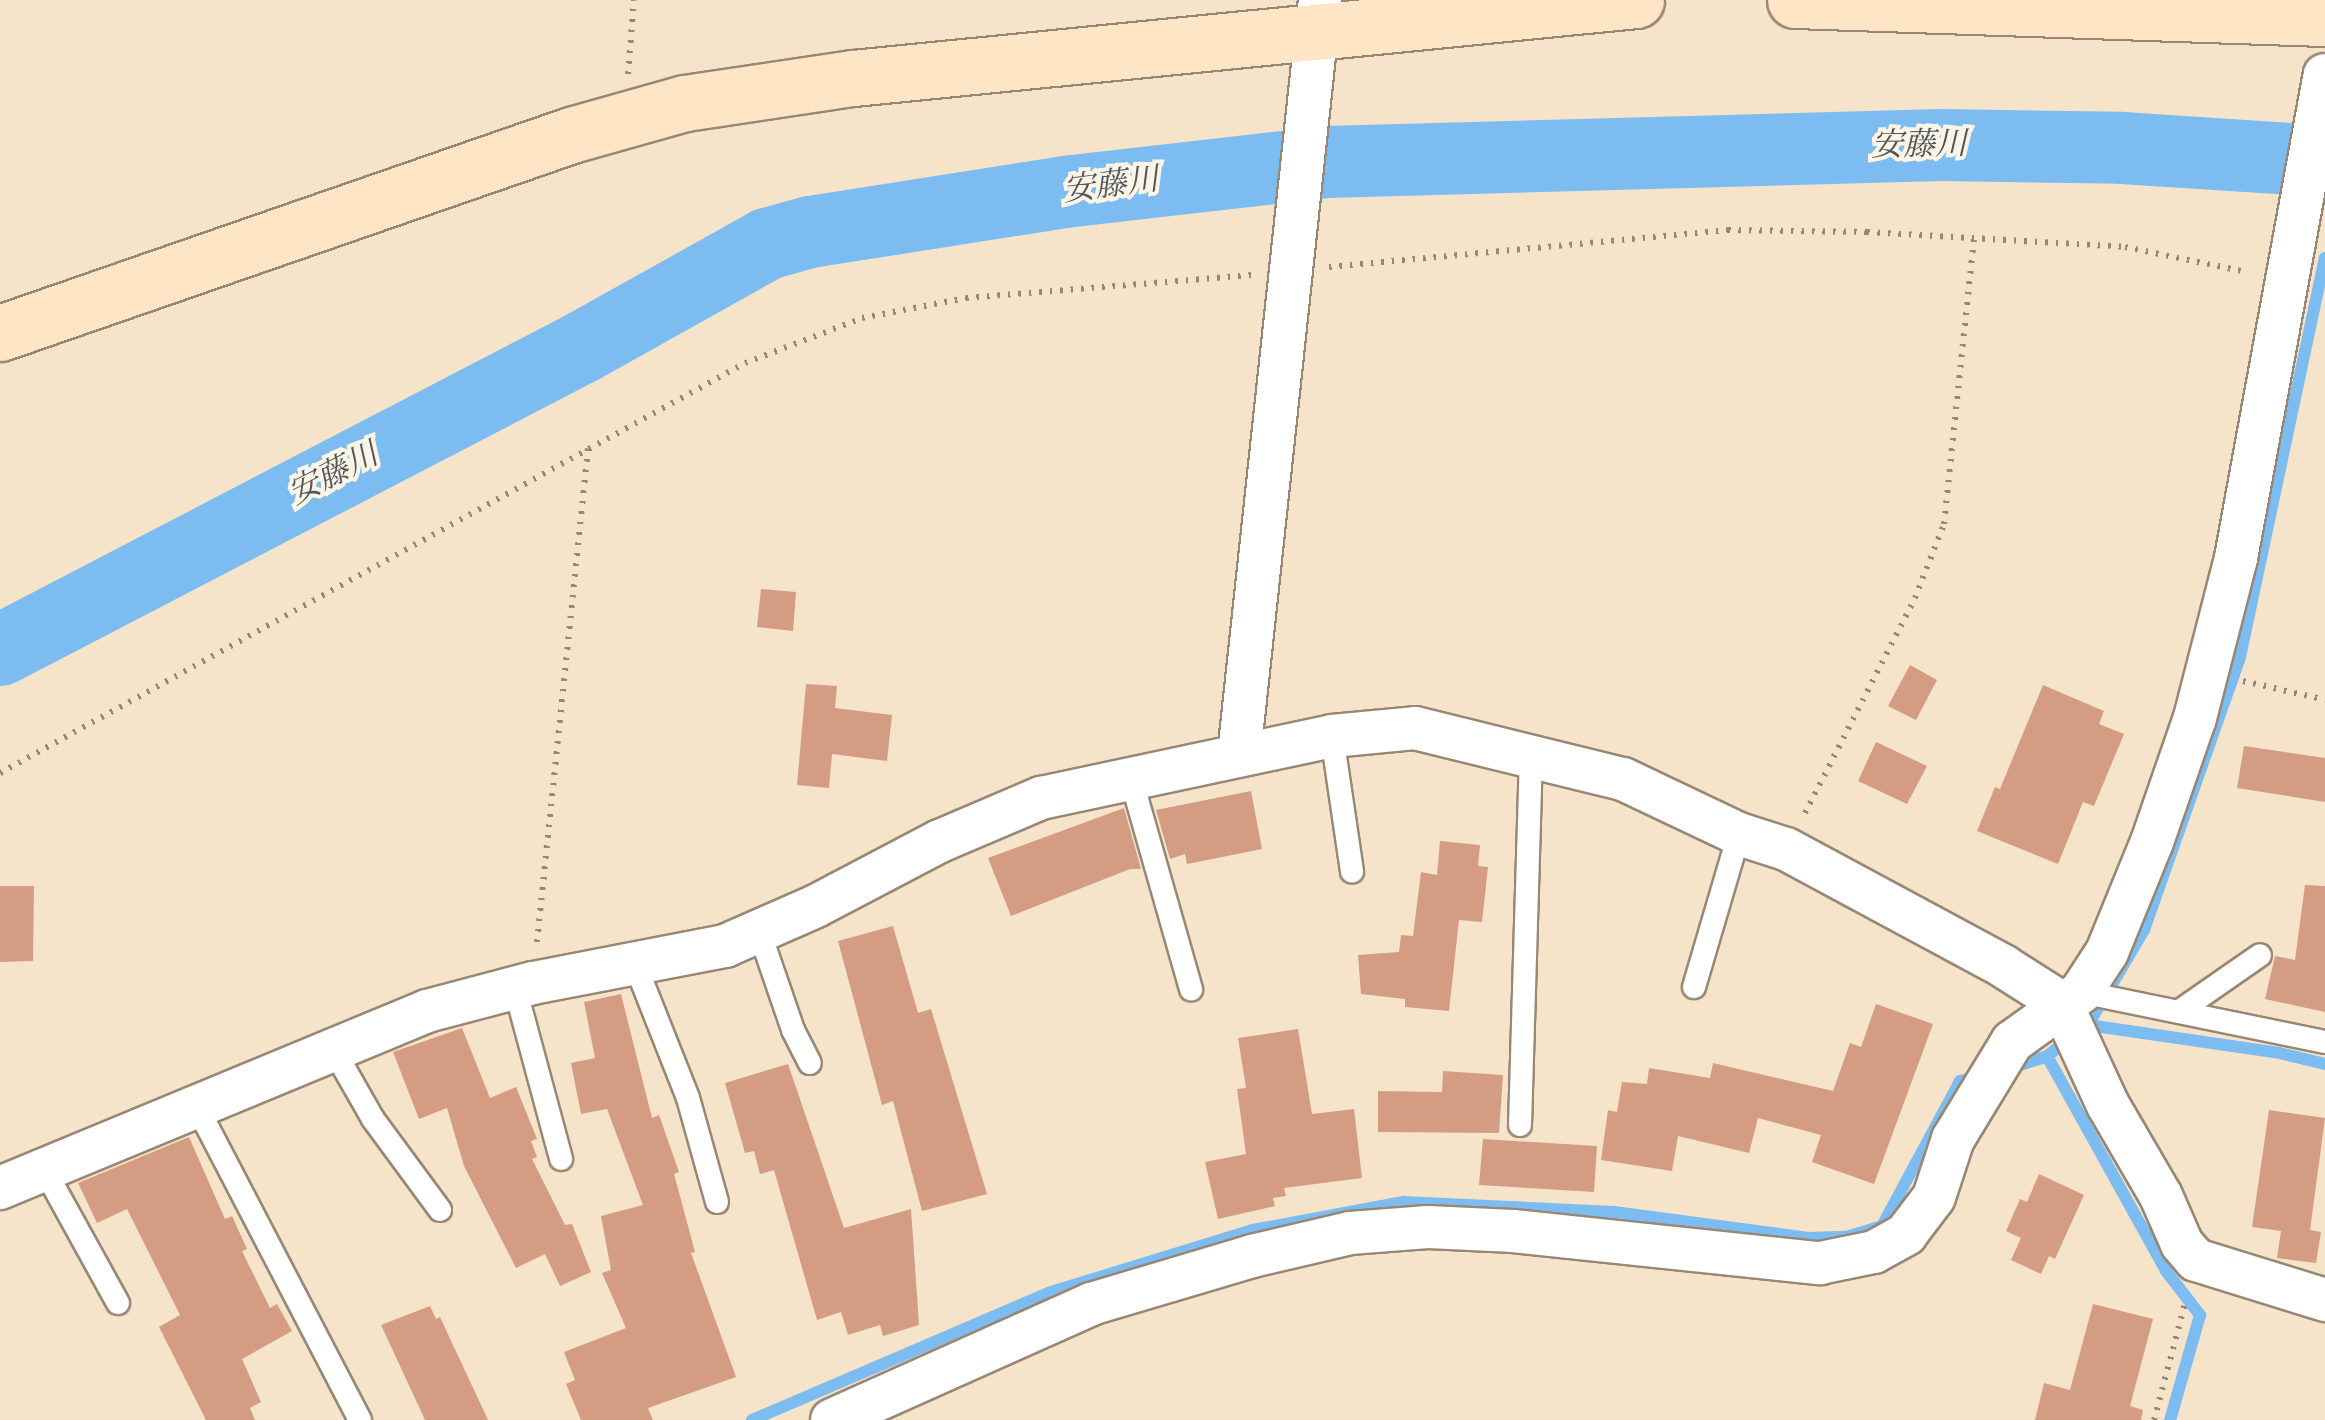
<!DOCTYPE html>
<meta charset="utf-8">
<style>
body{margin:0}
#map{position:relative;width:2325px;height:1420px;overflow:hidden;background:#f6e4ca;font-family:"Old Standard TT","Noto Serif JP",serif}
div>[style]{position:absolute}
.stream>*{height:12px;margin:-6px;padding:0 6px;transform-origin:6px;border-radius:6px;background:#7dbcf1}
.river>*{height:72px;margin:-36px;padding:0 36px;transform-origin:36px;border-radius:36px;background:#7dbcf1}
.building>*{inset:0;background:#d49c83}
.path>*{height:6px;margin-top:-3px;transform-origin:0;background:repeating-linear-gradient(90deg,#988774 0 2.5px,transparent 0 10.5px)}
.roads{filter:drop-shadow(2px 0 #988774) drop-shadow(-2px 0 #988774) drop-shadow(0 2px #988774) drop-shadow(0 -2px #988774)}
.lane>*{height:22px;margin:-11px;padding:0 11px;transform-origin:11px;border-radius:11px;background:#fff}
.street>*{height:42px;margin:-21px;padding:0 21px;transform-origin:21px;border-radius:21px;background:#fff}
.secondary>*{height:55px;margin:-27.5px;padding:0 27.5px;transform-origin:27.5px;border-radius:27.5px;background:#fde5c5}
span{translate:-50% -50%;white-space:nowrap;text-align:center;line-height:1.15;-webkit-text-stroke:8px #fcf5e5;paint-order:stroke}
.water-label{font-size:32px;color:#4f565d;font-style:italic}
</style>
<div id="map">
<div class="stream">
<i style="left:2088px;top:1025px;width:193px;rotate:8.3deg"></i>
<i style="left:2279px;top:1053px;width:47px;rotate:13.4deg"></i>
<i style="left:2047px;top:1056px;width:246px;rotate:61deg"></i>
<i style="left:2166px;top:1271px;width:56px;rotate:52.3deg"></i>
<i style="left:2200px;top:1315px;width:109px;rotate:105.9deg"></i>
<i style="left:2011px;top:1068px;width:38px;rotate:-18deg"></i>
<i style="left:2047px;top:1056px;width:51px;rotate:-37.1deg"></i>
<i style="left:2088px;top:1025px;width:110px;rotate:-59.5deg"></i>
<i style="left:2144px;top:930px;width:289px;rotate:-70.6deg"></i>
<i style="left:2240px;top:657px;width:408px;rotate:-78deg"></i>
<i style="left:752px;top:1420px;width:325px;rotate:-23.2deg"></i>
<i style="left:1051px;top:1292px;width:211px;rotate:-17.1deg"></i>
<i style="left:1253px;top:1230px;width:153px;rotate:-10.6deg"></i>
<i style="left:1403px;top:1202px;width:211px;rotate:2.7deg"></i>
<i style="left:1614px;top:1212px;width:196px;rotate:7.6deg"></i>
<i style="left:1808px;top:1238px;width:38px;rotate:-2deg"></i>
<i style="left:1846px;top:1237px;width:38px;rotate:-17deg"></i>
<i style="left:1882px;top:1226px;width:165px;rotate:-61.7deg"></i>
<i style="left:1960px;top:1081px;width:17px;rotate:-13deg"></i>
</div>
<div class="river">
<i style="left:0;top:650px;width:655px;rotate:-27.47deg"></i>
<i style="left:581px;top:348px;width:213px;rotate:-29.2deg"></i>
<i style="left:767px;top:244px;width:45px;rotate:-15.6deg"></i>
<i style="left:810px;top:232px;width:257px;rotate:-8.9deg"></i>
<i style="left:1064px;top:192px;width:265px;rotate:-6.5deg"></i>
<i style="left:1327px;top:162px;width:614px;rotate:-1.59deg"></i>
<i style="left:1941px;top:145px;width:181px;rotate:0.9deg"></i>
<i style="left:2122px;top:148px;width:203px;rotate:3.7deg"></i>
</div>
<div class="building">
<i style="clip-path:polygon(761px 589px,796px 592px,793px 631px,757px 627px)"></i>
<i style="clip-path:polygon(1910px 665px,1937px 680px,1916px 720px,1888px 706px)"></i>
<i style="clip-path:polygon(806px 684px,837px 686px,835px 708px,892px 715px,887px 761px,832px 754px,829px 788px,797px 785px)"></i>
<i style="clip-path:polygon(2043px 685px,2104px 711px,2099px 724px,2124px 734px,2094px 806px,2083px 802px,2058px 864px,1977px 831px,1995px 787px,2000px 789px)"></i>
<i style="clip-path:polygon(1876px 742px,1927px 766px,1907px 804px,1858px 781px)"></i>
<i style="clip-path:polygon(2244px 746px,2325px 758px,2325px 802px,2237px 788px)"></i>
<i style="clip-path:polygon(1251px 791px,1262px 849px,1187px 864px,1185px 854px,1170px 859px,1156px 810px)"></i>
<i style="clip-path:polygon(1124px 808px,1141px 869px,1130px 869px,1011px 916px,988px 858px)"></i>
<i style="clip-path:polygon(1440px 841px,1480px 845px,1478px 866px,1488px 867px,1482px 922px,1459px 920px,1449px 1011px,1405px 1007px,1405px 999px,1361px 994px,1358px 955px,1399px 952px,1401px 935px,1413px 936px,1421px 872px,1437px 875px)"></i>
<i style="clip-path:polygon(2305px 885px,2325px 886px,2325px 1012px,2265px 999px,2275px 956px,2295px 960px)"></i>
<i style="clip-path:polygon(0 886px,34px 886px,33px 961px,0 962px)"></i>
<i style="clip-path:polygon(893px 926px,918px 1013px,931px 1009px,987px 1194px,922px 1211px,893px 1101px,882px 1105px,838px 941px)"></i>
<i style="clip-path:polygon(621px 994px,652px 1118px,659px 1115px,679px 1172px,674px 1174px,695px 1252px,691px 1253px,736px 1377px,648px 1408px,653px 1420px,581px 1420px,566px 1384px,575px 1380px,564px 1352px,626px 1328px,602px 1273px,611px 1270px,601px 1216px,643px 1205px,607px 1109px,581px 1114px,571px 1063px,595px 1058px,584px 1002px)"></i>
<i style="clip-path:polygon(1876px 1004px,1933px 1024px,1874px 1184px,1812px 1162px,1821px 1135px,1758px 1118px,1749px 1153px,1678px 1136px,1672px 1171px,1601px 1160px,1608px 1110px,1617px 1112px,1622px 1082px,1647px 1084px,1649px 1068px,1710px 1078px,1713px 1063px,1833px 1091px,1850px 1043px,1861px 1047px)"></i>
<i style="clip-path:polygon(462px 1028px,490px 1098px,516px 1087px,537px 1139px,531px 1141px,537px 1157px,532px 1159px,565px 1225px,572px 1224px,591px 1272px,560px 1286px,545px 1254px,516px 1268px,464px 1166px,447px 1108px,419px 1119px,393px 1052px)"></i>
<i style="clip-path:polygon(1298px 1029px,1312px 1114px,1354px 1109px,1362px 1178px,1284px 1188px,1286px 1196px,1273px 1198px,1275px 1206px,1218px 1219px,1205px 1162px,1246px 1154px,1237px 1089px,1246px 1088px,1238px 1038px)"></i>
<i style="clip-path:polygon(788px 1064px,844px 1228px,911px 1209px,919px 1325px,883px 1336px,880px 1325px,848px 1335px,841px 1312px,817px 1320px,774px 1170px,760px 1174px,754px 1151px,745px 1153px,725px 1083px)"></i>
<i style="clip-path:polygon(1443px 1071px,1503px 1075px,1499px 1133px,1378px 1132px,1378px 1091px,1442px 1092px)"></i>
<i style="clip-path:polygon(2269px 1110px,2325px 1118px,2310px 1230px,2321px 1232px,2316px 1263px,2277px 1258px,2281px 1231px,2252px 1227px)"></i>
<i style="clip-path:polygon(189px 1137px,225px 1219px,232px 1216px,247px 1249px,242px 1251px,270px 1308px,277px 1304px,292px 1331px,242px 1359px,261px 1402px,250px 1408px,255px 1420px,206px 1420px,159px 1327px,180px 1315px,127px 1209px,97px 1223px,78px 1183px)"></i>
<i style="clip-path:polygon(1483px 1139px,1597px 1146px,1594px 1192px,1479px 1185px)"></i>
<i style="clip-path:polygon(2039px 1174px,2084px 1195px,2055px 1259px,2049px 1256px,2041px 1274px,2011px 1260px,2021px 1238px,2006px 1231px,2020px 1199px,2027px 1202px)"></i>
<i style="clip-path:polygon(2093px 1304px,2153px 1319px,2130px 1406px,2143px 1410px,2141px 1420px,2035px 1420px,2044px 1383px,2070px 1390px)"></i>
<i style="clip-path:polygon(430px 1306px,436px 1319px,440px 1317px,488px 1420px,425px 1420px,381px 1325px)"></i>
</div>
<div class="path">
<i style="left:628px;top:74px;width:74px;rotate:-85.4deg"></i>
<i style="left:1329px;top:267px;width:401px;rotate:-5.3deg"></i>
<i style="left:1728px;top:230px;width:139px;rotate:0.8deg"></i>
<i style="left:1867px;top:232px;width:258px;rotate:3.3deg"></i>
<i style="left:2125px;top:247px;width:125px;rotate:11.6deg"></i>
<i style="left:2243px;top:681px;width:84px;rotate:13deg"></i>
<i style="left:0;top:773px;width:850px;rotate:-28.83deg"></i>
<i style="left:745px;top:363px;width:125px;rotate:-21deg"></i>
<i style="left:862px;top:318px;width:106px;rotate:-10.9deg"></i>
<i style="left:966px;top:298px;width:287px;rotate:-4.6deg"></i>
<i style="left:1805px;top:813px;width:242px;rotate:-62.9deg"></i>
<i style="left:1915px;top:598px;width:79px;rotate:-68.6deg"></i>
<i style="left:1944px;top:524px;width:287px;rotate:-84deg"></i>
<i style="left:537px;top:942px;width:498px;rotate:-84.1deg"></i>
<i style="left:2154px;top:1420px;width:124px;rotate:-75.1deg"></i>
</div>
<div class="roads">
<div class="lane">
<i style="left:1332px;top:736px;width:137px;rotate:81.6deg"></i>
<i style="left:1130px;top:775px;width:223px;rotate:74.1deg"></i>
<i style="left:759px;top:931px;width:105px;rotate:71deg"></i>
<i style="left:793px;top:1030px;width:37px;rotate:63deg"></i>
<i style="left:635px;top:964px;width:144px;rotate:68.4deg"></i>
<i style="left:688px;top:1098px;width:108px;rotate:74.4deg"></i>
<i style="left:1694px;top:987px;width:159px;rotate:-73.6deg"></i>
<i style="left:515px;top:988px;width:177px;rotate:74.9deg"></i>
<i style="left:2081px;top:992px;width:249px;rotate:11.6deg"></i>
<i style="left:2181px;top:1010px;width:96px;rotate:-34.8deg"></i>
<i style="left:332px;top:1047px;width:83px;rotate:60.3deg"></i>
<i style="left:373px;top:1119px;width:113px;rotate:53.6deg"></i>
<i style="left:196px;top:1105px;width:355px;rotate:62.5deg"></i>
<i style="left:1520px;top:1125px;width:369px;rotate:-88.3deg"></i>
<i style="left:44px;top:1169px;width:153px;rotate:61.1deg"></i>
</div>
<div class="street">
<i style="left:1239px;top:755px;width:759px;rotate:-83.88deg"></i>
<i style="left:0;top:1188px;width:462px;rotate:-22.5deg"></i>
<i style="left:427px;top:1011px;width:110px;rotate:-14.8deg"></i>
<i style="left:533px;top:983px;width:196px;rotate:-10.9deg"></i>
<i style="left:725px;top:946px;width:99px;rotate:-23.7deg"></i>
<i style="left:816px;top:906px;width:140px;rotate:-27.7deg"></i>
<i style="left:940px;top:841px;width:110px;rotate:-23.1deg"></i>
<i style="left:1041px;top:798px;width:298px;rotate:-12deg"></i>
<i style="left:1332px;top:736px;width:83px;rotate:-5.5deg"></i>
<i style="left:1415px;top:728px;width:214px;rotate:13.8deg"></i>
<i style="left:1623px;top:779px;width:128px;rotate:25.4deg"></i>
<i style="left:1739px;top:834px;width:49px;rotate:17.7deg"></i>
<i style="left:1786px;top:849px;width:247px;rotate:28.3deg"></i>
<i style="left:2003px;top:966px;width:69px;rotate:32.5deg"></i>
<i style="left:2061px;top:1003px;width:112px;rotate:65.3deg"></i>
<i style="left:2108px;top:1105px;width:105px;rotate:59.8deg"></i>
<i style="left:2161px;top:1196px;width:52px;rotate:66.4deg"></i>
<i style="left:2182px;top:1244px;width:21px;rotate:49deg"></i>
<i style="left:2196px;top:1260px;width:135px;rotate:17.2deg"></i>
<i style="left:832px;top:1420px;width:284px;rotate:-24.1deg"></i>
<i style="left:1091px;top:1304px;width:168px;rotate:-16.6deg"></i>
<i style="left:1252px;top:1256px;width:101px;rotate:-13.2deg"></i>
<i style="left:1350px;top:1233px;width:78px;rotate:-4.4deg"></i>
<i style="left:1428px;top:1227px;width:85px;rotate:2.7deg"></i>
<i style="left:1513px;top:1231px;width:309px;rotate:6deg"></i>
<i style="left:1820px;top:1263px;width:55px;rotate:-11.5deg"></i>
<i style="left:1874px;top:1252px;width:37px;rotate:-29deg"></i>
<i style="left:1906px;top:1234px;width:46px;rotate:-52.9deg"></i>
<i style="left:1934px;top:1197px;width:61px;rotate:-71.9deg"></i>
<i style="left:1953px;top:1139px;width:114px;rotate:-58.7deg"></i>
<i style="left:2012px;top:1042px;width:85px;rotate:-35.9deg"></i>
<i style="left:2081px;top:992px;width:48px;rotate:-57deg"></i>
<i style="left:2107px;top:952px;width:119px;rotate:-67.8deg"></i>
<i style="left:2152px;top:842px;width:131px;rotate:-70.9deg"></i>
<i style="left:2195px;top:718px;width:165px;rotate:-75.6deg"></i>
<i style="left:2236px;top:558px;width:491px;rotate:-79.6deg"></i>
</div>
<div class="secondary">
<i style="left:1795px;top:0;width:530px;rotate:1.95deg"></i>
<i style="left:0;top:333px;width:604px;rotate:-19.12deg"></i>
<i style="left:571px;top:135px;width:118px;rotate:-15.7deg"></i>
<i style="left:685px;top:103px;width:170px;rotate:-8.5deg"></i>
<i style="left:853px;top:78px;width:787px;rotate:-5.69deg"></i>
</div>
</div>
<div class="water-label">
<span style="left:1919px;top:147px;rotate:-1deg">安藤川</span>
<span style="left:1111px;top:187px;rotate:-7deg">安藤川</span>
<span style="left:334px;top:476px;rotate:-27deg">安藤川</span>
</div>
</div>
